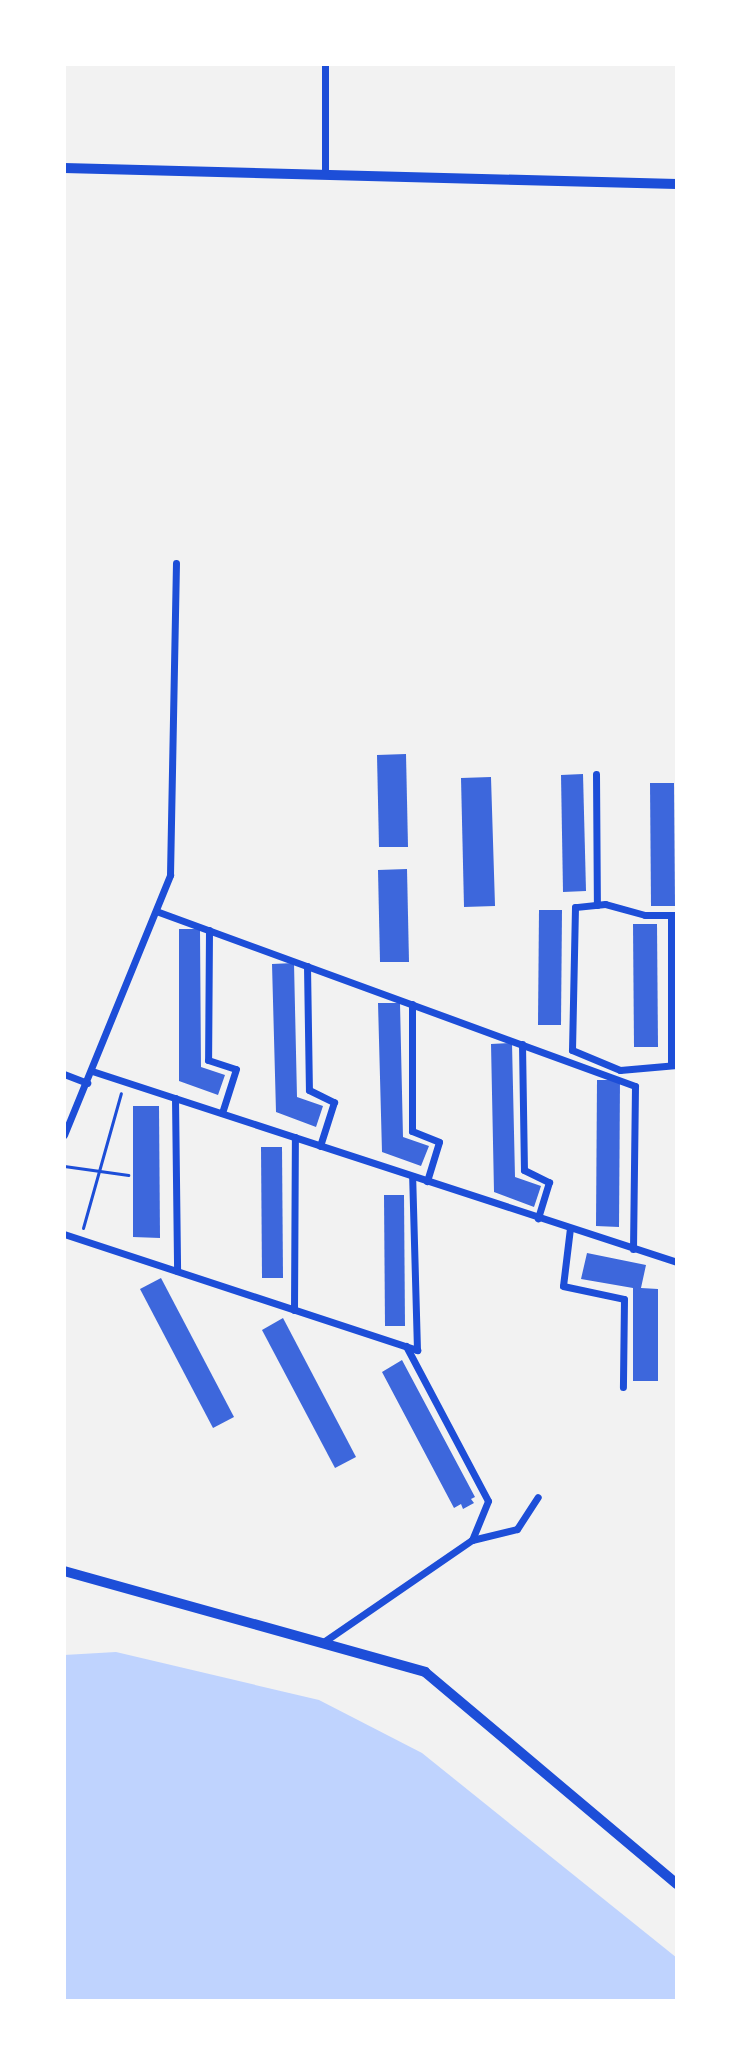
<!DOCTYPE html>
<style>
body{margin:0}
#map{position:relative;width:741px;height:2065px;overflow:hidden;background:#f2f2f2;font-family:"Asap Condensed",sans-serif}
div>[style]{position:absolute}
.water>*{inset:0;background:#bfd3fe}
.building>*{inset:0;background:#3d67dc}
.path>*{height:3px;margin:-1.5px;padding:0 1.5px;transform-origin:1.5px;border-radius:1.5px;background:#1d4ed8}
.minor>*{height:7px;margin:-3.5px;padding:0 3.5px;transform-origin:3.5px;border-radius:3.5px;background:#1d4ed8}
.secondary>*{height:10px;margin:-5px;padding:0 5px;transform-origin:5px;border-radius:5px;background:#1d4ed8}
span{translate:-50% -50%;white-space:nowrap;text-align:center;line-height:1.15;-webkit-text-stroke:6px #fff;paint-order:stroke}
.frame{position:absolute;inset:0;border:66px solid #fff;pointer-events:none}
</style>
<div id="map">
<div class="water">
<i style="clip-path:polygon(116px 1652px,319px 1700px,422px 1753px,677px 1958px,677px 2001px,64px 2001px,64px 1655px)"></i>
</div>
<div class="building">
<i style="clip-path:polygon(406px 754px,408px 847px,379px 847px,377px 755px)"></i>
<i style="clip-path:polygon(583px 774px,586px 891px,563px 892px,561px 775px)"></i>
<i style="clip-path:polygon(491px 777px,495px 906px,464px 907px,461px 778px)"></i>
<i style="clip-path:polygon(650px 783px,674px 783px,675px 906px,651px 906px)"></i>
<i style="clip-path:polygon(407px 869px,409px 962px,380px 962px,378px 870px)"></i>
<i style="clip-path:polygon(539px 910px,562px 910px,561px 1025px,538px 1025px)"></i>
<i style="clip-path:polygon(633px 924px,657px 924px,658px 1047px,634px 1047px)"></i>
<i style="clip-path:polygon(179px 929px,200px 929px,201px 1067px,225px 1075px,218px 1095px,179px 1081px)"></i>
<i style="clip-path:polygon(294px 963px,297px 1097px,323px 1106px,316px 1127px,276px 1112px,272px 964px)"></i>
<i style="clip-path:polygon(378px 1003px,400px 1003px,403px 1137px,429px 1146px,421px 1166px,382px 1152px)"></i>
<i style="clip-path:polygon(512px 1043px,515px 1177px,541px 1186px,534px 1207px,494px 1192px,491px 1044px)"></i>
<i style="clip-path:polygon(597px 1080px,620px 1080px,619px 1227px,596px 1226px)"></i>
<i style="clip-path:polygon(133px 1106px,159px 1106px,160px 1238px,133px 1237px)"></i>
<i style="clip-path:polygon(261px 1147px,282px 1147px,283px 1278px,262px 1278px)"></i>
<i style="clip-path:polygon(384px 1195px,404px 1195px,405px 1326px,385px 1326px)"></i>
<i style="clip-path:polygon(587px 1253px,646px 1265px,641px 1288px,658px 1289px,658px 1381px,633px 1381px,633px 1288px,581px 1279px)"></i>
<i style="clip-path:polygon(161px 1278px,234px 1417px,213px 1428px,140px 1289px)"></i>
<i style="clip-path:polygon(283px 1318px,356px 1457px,335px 1468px,262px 1330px)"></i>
<i style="clip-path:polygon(402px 1360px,475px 1497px,471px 1499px,474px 1503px,463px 1509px,461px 1504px,454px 1508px,382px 1372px)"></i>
</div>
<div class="path">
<i style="left:64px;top:1166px;width:65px;rotate:8deg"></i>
<i style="left:83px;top:1228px;width:140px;rotate:-74.3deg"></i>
</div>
<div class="minor">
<i style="left:325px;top:64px;width:110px;rotate:90deg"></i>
<i style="left:596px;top:774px;width:131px;rotate:89.6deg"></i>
<i style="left:156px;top:911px;width:510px;rotate:20.07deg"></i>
<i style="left:635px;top:1086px;width:163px;rotate:90.7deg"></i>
<i style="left:677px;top:915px;width:32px;rotate:180deg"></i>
<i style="left:645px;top:915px;width:41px;rotate:-164.6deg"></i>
<i style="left:605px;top:904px;width:30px;rotate:174deg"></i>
<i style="left:575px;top:907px;width:143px;rotate:91.2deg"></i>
<i style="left:572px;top:1050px;width:52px;rotate:22.6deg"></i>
<i style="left:620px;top:1070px;width:57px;rotate:-5deg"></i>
<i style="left:209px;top:930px;width:130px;rotate:90.4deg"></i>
<i style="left:208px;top:1060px;width:29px;rotate:18deg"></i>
<i style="left:236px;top:1069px;width:46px;rotate:107.7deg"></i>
<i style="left:307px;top:966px;width:124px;rotate:89.1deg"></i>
<i style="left:309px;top:1090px;width:28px;rotate:26deg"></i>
<i style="left:334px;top:1102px;width:46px;rotate:107.7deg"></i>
<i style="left:412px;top:1004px;width:127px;rotate:90deg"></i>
<i style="left:412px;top:1131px;width:29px;rotate:22deg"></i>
<i style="left:439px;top:1142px;width:41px;rotate:107.1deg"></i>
<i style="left:522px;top:1044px;width:126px;rotate:89.1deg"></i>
<i style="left:524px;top:1170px;width:28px;rotate:26deg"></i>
<i style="left:549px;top:1182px;width:38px;rotate:107deg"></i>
<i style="left:671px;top:1065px;width:150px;rotate:-90deg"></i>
<i style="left:92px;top:1071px;width:615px;rotate:18.08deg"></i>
<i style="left:64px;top:1074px;width:25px;rotate:21deg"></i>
<i style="left:175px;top:1098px;width:173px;rotate:89.3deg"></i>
<i style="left:64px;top:1135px;width:281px;rotate:-67.8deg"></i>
<i style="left:170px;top:875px;width:312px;rotate:-88.9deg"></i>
<i style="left:570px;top:1228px;width:58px;rotate:96.9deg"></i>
<i style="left:563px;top:1286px;width:62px;rotate:12deg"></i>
<i style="left:624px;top:1299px;width:88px;rotate:90.7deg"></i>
<i style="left:64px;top:1234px;width:372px;rotate:18.2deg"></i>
<i style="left:417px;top:1350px;width:174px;rotate:-91.6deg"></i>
<i style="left:294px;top:1310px;width:173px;rotate:-89.7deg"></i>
<i style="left:406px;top:1346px;width:175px;rotate:62.1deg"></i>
<i style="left:488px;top:1501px;width:42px;rotate:112.3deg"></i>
<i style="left:322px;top:1643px;width:182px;rotate:-34.5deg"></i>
<i style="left:472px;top:1540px;width:46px;rotate:-13.7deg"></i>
<i style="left:517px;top:1529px;width:38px;rotate:-57deg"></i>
</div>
<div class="secondary">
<i style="left:64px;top:168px;width:613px;rotate:1.5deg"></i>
<i style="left:64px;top:1571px;width:375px;rotate:15.6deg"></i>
<i style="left:425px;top:1672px;width:329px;rotate:40.1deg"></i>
</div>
<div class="frame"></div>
</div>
